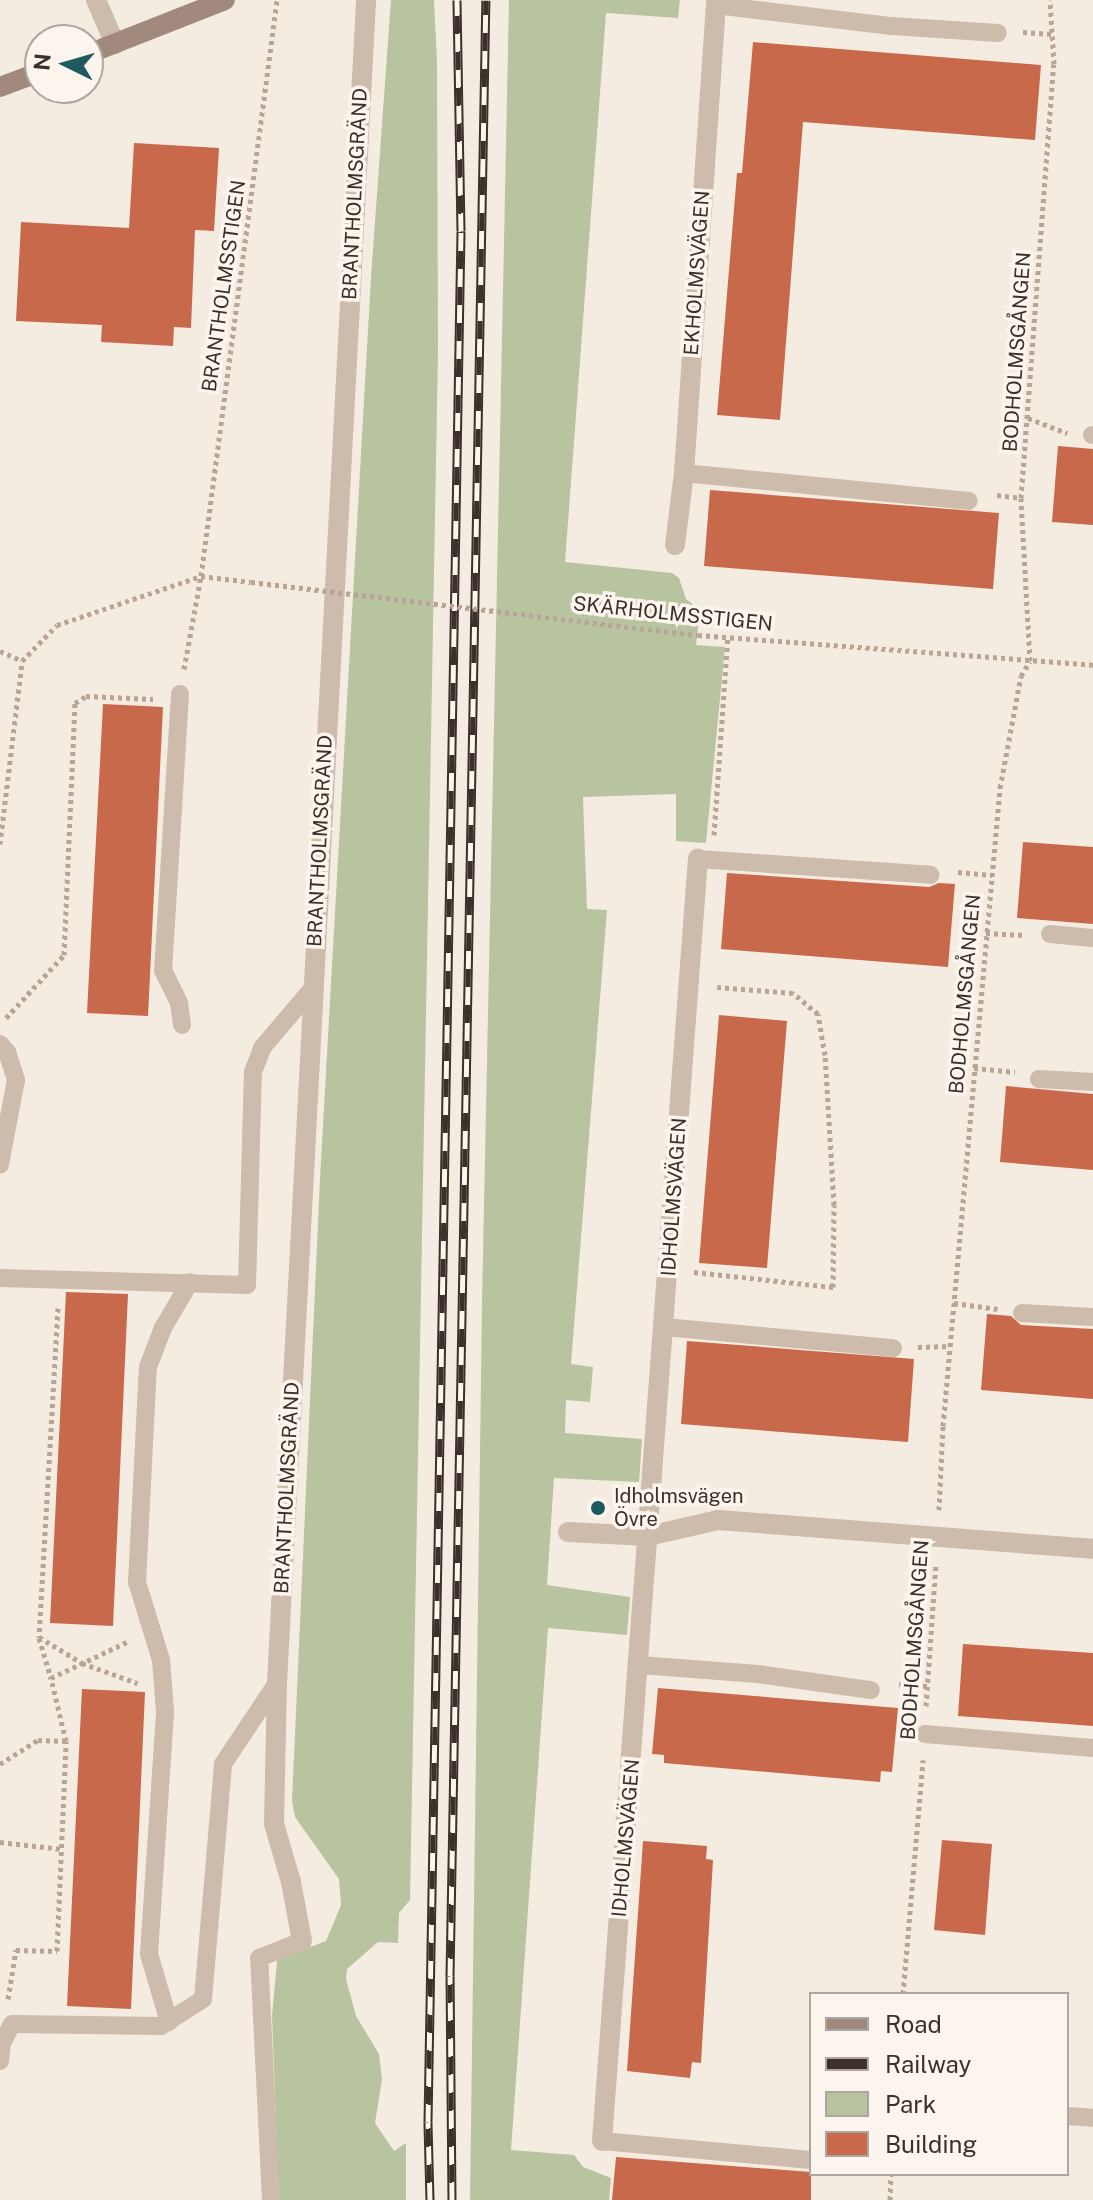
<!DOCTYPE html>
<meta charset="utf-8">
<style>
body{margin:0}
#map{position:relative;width:1093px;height:2200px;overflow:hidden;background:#f4ebe1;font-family:"Public Sans",sans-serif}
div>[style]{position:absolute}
.green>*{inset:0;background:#b8c4a0}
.building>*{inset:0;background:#c8694b}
.path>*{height:5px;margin-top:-2.5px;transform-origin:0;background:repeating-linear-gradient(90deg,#b9a596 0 4px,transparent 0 8px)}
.lane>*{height:18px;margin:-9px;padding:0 9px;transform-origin:9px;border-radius:9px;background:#cdbbac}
.street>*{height:20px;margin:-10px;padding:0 10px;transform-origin:10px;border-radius:10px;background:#cdbbac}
.secondary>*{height:20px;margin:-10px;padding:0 10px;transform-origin:10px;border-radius:10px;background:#a18a7d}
.rail>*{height:9px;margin-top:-4.5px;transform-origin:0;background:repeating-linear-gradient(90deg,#fbf5ee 0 18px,#3b302b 0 36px);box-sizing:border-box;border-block:2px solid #3b302b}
.path-bridge>*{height:5px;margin-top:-2.5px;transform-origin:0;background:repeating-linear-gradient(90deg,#b9a596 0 4px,transparent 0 8px)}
.dots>*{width:22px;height:22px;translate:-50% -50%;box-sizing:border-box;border:4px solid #fbf5ee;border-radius:50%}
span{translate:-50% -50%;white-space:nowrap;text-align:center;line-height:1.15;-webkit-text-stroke:7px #fbf5ee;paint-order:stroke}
.street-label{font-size:20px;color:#3b302b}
.poi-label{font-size:20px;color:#3b302b}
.left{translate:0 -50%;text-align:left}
.legend{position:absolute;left:809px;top:1992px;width:260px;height:184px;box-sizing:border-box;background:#fbf5ee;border:2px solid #aea6a0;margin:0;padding:10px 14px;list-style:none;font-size:24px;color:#3b302b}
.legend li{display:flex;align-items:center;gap:16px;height:40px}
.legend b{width:40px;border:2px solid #aea6a0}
.north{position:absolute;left:24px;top:24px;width:80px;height:80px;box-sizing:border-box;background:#fbf5ee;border:2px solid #aea6a0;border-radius:50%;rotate:275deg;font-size:22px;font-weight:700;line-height:32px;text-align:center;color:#3b302b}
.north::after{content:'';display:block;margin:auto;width:28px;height:36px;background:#1f5a5e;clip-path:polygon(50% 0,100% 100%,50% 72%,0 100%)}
</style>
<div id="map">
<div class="green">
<i style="clip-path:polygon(391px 0,434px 0,437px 62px,438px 351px,410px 1900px,399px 1913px,398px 1943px,378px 1942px,347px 1969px,346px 1979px,356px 2016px,379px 2054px,382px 2079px,375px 2123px,394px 2151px,406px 2143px,406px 2200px,279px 2200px,272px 2016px,278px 1950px,300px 1951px,326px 1941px,341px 1905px,339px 1879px,295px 1817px,292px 1801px,320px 1178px,371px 277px)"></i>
<i style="clip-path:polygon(509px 0,680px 0,678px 18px,606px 13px,565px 562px,672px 573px,679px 578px,686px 599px,700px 610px,696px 645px,725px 647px,706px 843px,676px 841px,676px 794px,583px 797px,587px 909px,607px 910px,571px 1364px,593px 1367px,590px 1402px,566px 1400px,565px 1433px,642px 1439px,639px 1482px,554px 1478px,547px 1585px,630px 1597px,627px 1635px,548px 1628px,511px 2150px,574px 2155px,583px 2167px,611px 2178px,609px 2200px,470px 2200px,482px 1303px)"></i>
</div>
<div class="building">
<i style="clip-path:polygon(753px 42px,1041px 65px,1035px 140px,803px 122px,780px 420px,717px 415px,737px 173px,742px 173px)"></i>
<i style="clip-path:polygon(134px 143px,219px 148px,214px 231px,195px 230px,191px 328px,174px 327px,173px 346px,101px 342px,102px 325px,16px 321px,21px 222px,129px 228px)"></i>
<i style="clip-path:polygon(1058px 446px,1093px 449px,1093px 525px,1052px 522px)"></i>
<i style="clip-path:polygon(710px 490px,999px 513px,993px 589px,704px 566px)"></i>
<i style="clip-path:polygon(103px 704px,163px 707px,148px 1016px,87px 1013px)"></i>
<i style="clip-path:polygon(1023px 842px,1093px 847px,1093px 924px,1017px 918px)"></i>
<i style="clip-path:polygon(727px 873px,929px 887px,939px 883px,955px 884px,948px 967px,721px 949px)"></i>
<i style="clip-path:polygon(719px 1015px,787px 1021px,767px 1268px,699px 1263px)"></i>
<i style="clip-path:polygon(1006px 1086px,1093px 1094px,1093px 1170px,1000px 1162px)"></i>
<i style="clip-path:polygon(66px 1292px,128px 1294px,113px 1626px,50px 1623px)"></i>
<i style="clip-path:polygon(987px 1314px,1011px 1316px,1021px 1325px,1093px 1329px,1093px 1399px,981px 1390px)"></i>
<i style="clip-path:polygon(687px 1341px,914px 1359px,908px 1442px,681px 1424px)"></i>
<i style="clip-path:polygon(963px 1644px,1093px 1653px,1093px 1726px,958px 1716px)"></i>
<i style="clip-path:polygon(658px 1688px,898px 1708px,892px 1772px,881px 1771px,880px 1782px,664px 1763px,664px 1755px,652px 1754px)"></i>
<i style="clip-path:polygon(82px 1689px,145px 1692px,131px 2009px,67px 2006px)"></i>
<i style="clip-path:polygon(942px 1840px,992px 1844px,985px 1935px,934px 1930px)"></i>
<i style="clip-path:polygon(643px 1841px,707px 1846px,706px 1859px,713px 1860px,701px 2063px,692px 2062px,690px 2078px,627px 2071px)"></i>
<i style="clip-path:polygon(616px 2157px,811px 2172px,811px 2200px,612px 2200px)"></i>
</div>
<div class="path">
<i style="left:1023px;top:32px;width:29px;rotate:4deg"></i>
<i style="left:1028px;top:418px;width:42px;rotate:21deg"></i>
<i style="left:997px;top:495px;width:24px;rotate:7deg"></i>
<i style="left:698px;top:635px;width:396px;rotate:4.3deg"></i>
<i style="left:0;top:651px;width:24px;rotate:24deg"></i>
<i style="left:22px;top:661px;width:50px;rotate:-45.8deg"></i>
<i style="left:57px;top:625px;width:152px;rotate:-18.8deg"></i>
<i style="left:201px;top:576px;width:50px;rotate:6.8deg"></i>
<i style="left:184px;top:669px;width:95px;rotate:-79.6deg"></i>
<i style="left:201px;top:576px;width:581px;rotate:-82.48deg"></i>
<i style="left:714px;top:835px;width:199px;rotate:-86deg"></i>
<i style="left:0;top:844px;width:184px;rotate:-83.1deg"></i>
<i style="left:958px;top:872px;width:34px;rotate:5deg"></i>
<i style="left:986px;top:933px;width:39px;rotate:3deg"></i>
<i style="left:6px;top:1018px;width:86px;rotate:-47.4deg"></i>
<i style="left:64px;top:955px;width:252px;rotate:-87.5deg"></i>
<i style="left:75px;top:703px;width:13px;rotate:-32deg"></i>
<i style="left:86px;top:696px;width:67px;rotate:2.6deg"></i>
<i style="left:974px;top:1068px;width:41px;rotate:5.6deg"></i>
<i style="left:694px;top:1272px;width:140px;rotate:6.2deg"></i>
<i style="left:833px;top:1287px;width:82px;rotate:-89.3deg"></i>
<i style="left:834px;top:1205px;width:150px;rotate:-93.4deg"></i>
<i style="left:825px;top:1055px;width:42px;rotate:-99.7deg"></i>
<i style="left:818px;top:1014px;width:33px;rotate:-140deg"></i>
<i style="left:793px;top:993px;width:76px;rotate:-175.5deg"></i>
<i style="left:954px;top:1303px;width:44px;rotate:7.8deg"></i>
<i style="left:58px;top:1308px;width:330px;rotate:93.3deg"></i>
<i style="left:39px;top:1637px;width:50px;rotate:31.2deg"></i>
<i style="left:82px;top:1663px;width:59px;rotate:20deg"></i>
<i style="left:918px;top:1347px;width:32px;rotate:-2deg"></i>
<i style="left:939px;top:1510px;width:84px;rotate:-87.3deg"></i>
<i style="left:943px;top:1426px;width:641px;rotate:-84.89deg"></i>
<i style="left:1000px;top:788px;width:114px;rotate:-79.4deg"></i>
<i style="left:1021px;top:676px;width:17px;rotate:-59deg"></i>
<i style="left:1030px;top:661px;width:163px;rotate:-93.2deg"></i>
<i style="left:1021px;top:498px;width:435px;rotate:-85.7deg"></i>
<i style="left:1054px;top:64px;width:64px;rotate:-93.6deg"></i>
<i style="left:39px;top:1638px;width:42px;rotate:73.3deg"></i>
<i style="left:899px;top:1684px;width:29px;rotate:4deg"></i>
<i style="left:926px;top:1706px;width:142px;rotate:-86deg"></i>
<i style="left:0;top:1764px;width:45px;rotate:-32.3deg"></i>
<i style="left:38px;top:1740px;width:28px;rotate:2deg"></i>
<i style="left:0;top:1842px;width:62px;rotate:6.4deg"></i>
<i style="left:903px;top:1994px;width:235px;rotate:-85.1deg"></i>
<i style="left:8px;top:1999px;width:50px;rotate:-80.7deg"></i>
<i style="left:16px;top:1950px;width:41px;rotate:1.4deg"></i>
<i style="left:57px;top:1951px;width:210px;rotate:-87.5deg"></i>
<i style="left:66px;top:1741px;width:65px;rotate:-103.4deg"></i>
<i style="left:51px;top:1678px;width:84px;rotate:-25.3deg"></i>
<i style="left:890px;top:2200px;width:26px;rotate:-88deg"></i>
</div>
<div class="lane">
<i style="left:715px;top:5px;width:178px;rotate:6.8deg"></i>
<i style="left:892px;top:26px;width:106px;rotate:3.8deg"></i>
<i style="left:1092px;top:435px;width:1px"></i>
<i style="left:684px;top:473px;width:286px;rotate:5.6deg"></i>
<i style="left:180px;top:694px;width:277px;rotate:93.5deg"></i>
<i style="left:163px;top:970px;width:37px;rotate:64deg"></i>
<i style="left:179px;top:1003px;width:22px;rotate:82deg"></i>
<i style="left:698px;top:859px;width:233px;rotate:3.9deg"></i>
<i style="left:1050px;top:934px;width:43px;rotate:5.3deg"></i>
<i style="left:0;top:1044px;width:11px;rotate:49deg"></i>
<i style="left:7px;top:1052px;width:29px;rotate:72deg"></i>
<i style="left:16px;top:1080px;width:86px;rotate:100.8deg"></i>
<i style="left:1039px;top:1079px;width:54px;rotate:3.2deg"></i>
<i style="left:0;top:1278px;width:247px;rotate:1.6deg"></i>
<i style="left:247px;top:1285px;width:213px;rotate:-88.4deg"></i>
<i style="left:253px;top:1072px;width:26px;rotate:-69deg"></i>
<i style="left:262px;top:1048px;width:77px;rotate:-49.7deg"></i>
<i style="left:1022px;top:1313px;width:71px;rotate:3.2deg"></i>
<i style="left:665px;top:1327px;width:229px;rotate:5.3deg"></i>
<i style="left:640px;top:1665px;width:118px;rotate:4.4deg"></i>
<i style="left:758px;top:1674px;width:114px;rotate:8.1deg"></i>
<i style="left:925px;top:1734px;width:169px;rotate:4.8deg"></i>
<i style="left:169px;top:2022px;width:71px;rotate:-106.4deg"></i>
<i style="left:149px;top:1954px;width:243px;rotate:-86.2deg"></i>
<i style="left:165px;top:1712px;width:52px;rotate:-94.4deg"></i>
<i style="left:161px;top:1660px;width:82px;rotate:-107.1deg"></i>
<i style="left:137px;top:1582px;width:215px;rotate:-87.1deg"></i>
<i style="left:148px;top:1367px;width:42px;rotate:-69deg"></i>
<i style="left:163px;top:1328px;width:53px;rotate:-59.6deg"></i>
<i style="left:0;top:2061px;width:18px;rotate:-84deg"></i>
<i style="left:2px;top:2043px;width:21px;rotate:-62deg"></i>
<i style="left:12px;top:2024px;width:149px;rotate:0.8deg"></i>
<i style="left:161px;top:2026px;width:50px;rotate:-32.7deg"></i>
<i style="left:203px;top:1999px;width:236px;rotate:-85.1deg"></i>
<i style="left:223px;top:1764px;width:97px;rotate:-56.3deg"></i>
<i style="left:1067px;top:2116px;width:26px;rotate:4deg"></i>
<i style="left:602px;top:2141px;width:210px;rotate:5.2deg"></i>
<i style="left:271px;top:2200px;width:242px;rotate:-92.8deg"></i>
<i style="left:259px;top:1958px;width:46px;rotate:-21.6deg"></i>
</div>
<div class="street">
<i style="left:96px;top:0;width:48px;rotate:66.6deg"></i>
<i style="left:675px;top:545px;width:73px;rotate:-82.9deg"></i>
<i style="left:684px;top:473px;width:474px;rotate:-86.1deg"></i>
<i style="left:568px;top:1532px;width:80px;rotate:2.9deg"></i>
<i style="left:648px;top:1536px;width:72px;rotate:-12.9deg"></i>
<i style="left:718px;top:1520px;width:376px;rotate:4.4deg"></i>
<i style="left:302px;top:1941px;width:60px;rotate:-100.6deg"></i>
<i style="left:291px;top:1882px;width:60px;rotate:-106.3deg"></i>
<i style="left:274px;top:1824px;width:141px;rotate:-88.8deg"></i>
<i style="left:277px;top:1683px;width:1685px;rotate:-86.97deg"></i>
<i style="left:602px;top:2141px;width:1286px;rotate:-85.72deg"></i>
</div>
<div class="secondary">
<i style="left:88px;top:54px;width:147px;rotate:-21.5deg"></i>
<i style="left:0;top:87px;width:43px;rotate:-20.6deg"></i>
</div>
<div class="rail">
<i style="left:430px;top:2200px;width:78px;rotate:-91.5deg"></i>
<i style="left:428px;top:2122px;width:1891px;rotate:-89deg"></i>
<i style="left:461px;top:231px;width:231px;rotate:-91deg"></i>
<i style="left:452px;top:2200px;width:224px;rotate:-90.5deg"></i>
<i style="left:450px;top:1976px;width:1976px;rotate:-88.96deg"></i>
</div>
<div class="path-bridge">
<i style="left:251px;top:582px;width:450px;rotate:6.8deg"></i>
</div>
<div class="dots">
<i style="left:598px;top:1508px;background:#1f5a5e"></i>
</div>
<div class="street-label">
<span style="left:355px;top:194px;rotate:-87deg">BRANTHOLMSGRÄND</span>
<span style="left:697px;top:273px;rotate:-86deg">EKHOLMSVÄGEN</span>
<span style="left:224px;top:286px;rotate:-82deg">BRANTHOLMSSTIGEN</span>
<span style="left:1017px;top:352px;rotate:-86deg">BODHOLMSGÅNGEN</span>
<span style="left:673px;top:614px;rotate:6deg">SKÄRHOLMSSTIGEN</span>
<span style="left:320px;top:841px;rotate:-87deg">BRANTHOLMSGRÄND</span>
<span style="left:965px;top:994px;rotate:-85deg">BODHOLMSGÅNGEN</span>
<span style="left:674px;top:1197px;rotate:-86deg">IDHOLMSVÄGEN</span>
<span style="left:287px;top:1488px;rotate:-87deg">BRANTHOLMSGRÄND</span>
<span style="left:915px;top:1640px;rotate:-86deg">BODHOLMSGÅNGEN</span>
<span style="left:626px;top:1838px;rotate:-85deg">IDHOLMSVÄGEN</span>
</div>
<div class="poi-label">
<span class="left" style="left:614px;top:1508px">Idholmsvägen<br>Övre</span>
</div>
<ul class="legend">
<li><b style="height:10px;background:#a18a7d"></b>Road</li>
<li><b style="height:10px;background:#3b302b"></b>Railway</li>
<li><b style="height:22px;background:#b8c4a0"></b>Park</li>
<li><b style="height:22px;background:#c8694b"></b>Building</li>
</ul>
<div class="north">N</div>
</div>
